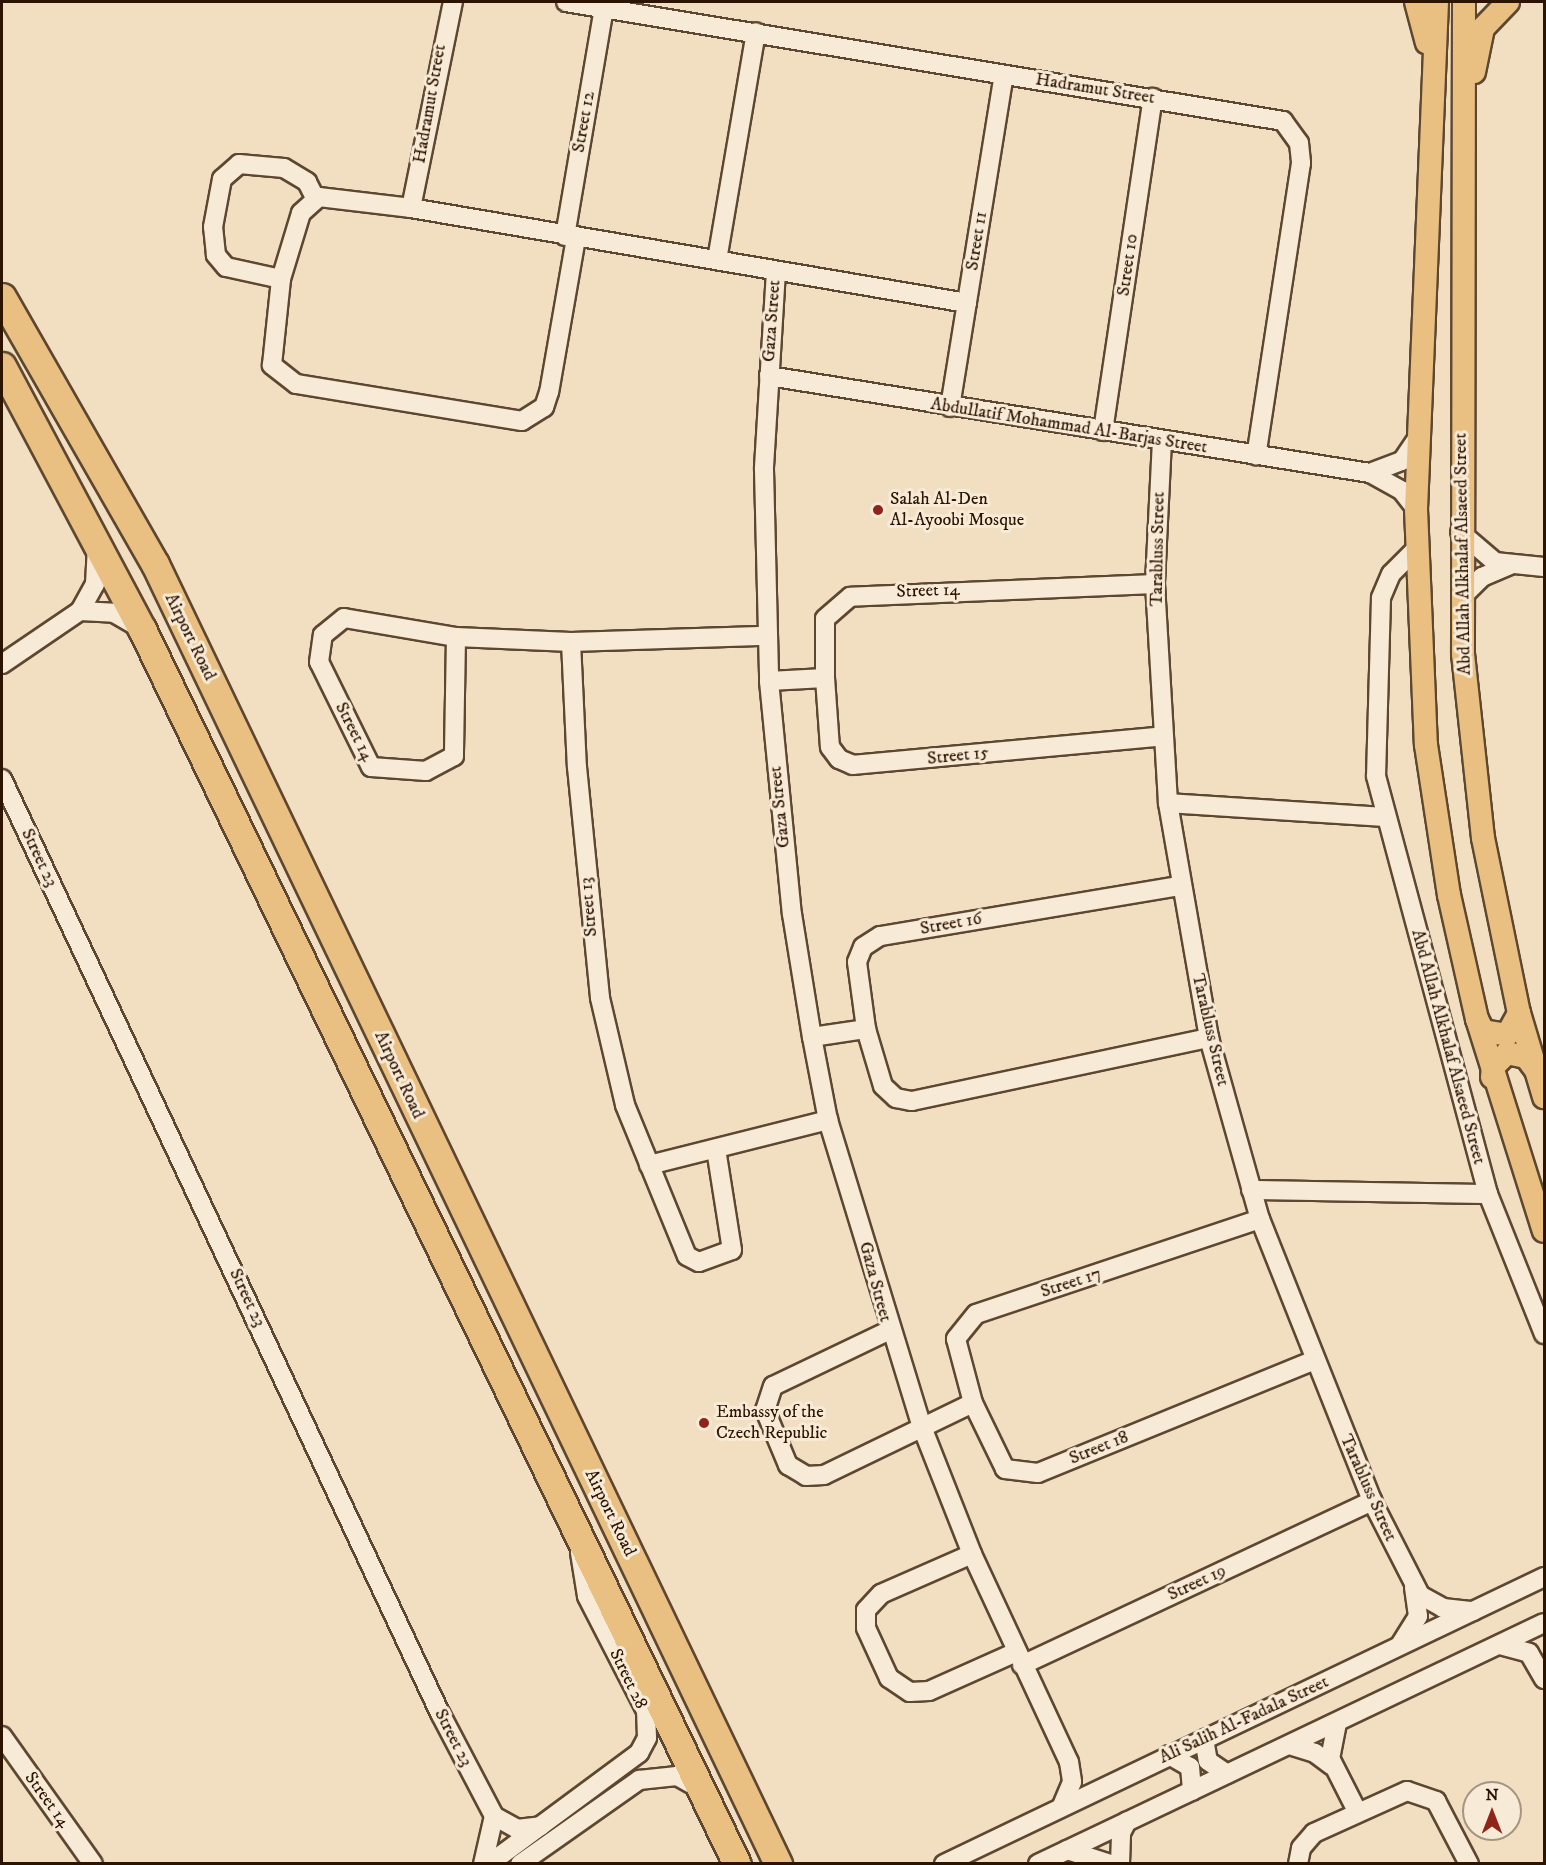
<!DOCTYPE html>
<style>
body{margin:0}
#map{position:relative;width:1546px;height:1865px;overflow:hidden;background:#f2dfc2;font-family:"IM FELL DW Pica",serif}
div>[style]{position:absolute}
.roads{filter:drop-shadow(2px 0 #5e4730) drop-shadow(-2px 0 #5e4730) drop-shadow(0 2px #5e4730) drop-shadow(0 -2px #5e4730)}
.minor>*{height:18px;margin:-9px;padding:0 9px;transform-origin:9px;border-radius:9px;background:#f7ead7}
.major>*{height:22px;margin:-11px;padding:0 11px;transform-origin:11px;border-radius:11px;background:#e9c081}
.highway>*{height:27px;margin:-13.5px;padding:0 13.5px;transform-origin:13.5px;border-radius:13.5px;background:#e9c081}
.dots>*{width:16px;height:16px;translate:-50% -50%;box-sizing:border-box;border:3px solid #f7ead7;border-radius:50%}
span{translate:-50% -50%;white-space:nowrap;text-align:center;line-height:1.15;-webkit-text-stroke:6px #f7ead7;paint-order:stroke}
.street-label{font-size:18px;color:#2d1400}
.poi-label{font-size:18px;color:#2d1400}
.left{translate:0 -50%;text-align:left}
.frame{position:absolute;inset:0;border:3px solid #2d1400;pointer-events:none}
.north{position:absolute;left:1462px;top:1781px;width:60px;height:60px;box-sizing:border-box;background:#f7ead7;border:2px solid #a69481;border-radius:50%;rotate:0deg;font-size:16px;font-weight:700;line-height:24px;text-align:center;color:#2d1400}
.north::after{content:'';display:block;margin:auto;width:21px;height:27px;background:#8f2418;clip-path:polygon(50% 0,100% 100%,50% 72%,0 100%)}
</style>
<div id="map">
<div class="roads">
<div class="minor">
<i style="left:566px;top:2px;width:727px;rotate:9.42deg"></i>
<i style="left:1283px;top:121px;width:27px;rotate:54deg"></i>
<i style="left:1299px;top:143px;width:20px;rotate:84deg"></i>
<i style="left:1301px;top:163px;width:296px;rotate:98.7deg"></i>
<i style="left:411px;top:208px;width:210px;rotate:-78.5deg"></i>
<i style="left:565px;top:236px;width:231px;rotate:-80.3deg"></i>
<i style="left:576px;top:238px;width:156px;rotate:99.9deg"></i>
<i style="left:549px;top:392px;width:16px;rotate:108deg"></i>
<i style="left:544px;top:407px;width:26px;rotate:148deg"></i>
<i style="left:522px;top:421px;width:229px;rotate:-170.7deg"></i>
<i style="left:296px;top:384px;width:31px;rotate:-142deg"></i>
<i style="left:272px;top:365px;width:86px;rotate:-84deg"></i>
<i style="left:281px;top:279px;width:69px;rotate:-73.1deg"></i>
<i style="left:301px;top:213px;width:24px;rotate:-42deg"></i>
<i style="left:319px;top:197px;width:93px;rotate:6.8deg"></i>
<i style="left:411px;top:208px;width:564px;rotate:9.7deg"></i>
<i style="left:717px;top:260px;width:231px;rotate:-80.3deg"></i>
<i style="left:776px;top:271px;width:199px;rotate:93.5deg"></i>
<i style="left:764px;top:470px;width:211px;rotate:88.6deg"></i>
<i style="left:769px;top:681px;width:234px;rotate:84.4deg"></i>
<i style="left:792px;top:914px;width:125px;rotate:80.8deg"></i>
<i style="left:812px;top:1037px;width:85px;rotate:79.1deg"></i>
<i style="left:828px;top:1120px;width:321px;rotate:73deg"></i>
<i style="left:922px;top:1427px;width:136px;rotate:68.5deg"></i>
<i style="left:972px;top:1554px;width:230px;rotate:65deg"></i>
<i style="left:1069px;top:1762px;width:20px;rotate:81deg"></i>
<i style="left:1072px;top:1782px;width:26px;rotate:113deg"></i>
<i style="left:281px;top:279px;width:56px;rotate:-167.7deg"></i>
<i style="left:226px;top:267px;width:16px;rotate:-130deg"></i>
<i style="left:216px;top:255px;width:28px;rotate:-96deg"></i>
<i style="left:213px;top:227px;width:49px;rotate:-79.4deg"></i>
<i style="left:222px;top:179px;width:23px;rotate:-41deg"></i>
<i style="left:239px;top:164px;width:45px;rotate:5.1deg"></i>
<i style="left:284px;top:168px;width:27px;rotate:31deg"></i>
<i style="left:307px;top:182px;width:18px;rotate:63deg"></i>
<i style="left:769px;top:376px;width:609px;rotate:9.17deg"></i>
<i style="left:1370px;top:473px;width:37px;rotate:29deg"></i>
<i style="left:1402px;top:491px;width:23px;rotate:52deg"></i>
<i style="left:950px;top:407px;width:336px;rotate:-80.8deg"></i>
<i style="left:1103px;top:431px;width:337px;rotate:-81.5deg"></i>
<i style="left:1162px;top:440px;width:144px;rotate:92.8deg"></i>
<i style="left:1155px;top:584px;width:219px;rotate:86.6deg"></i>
<i style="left:1168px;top:803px;width:239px;rotate:80.1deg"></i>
<i style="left:1209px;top:1038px;width:188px;rotate:74.3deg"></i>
<i style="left:1260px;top:1219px;width:303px;rotate:68.3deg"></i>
<i style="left:1372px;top:1501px;width:106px;rotate:62.9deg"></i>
<i style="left:1420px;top:1595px;width:26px;rotate:29deg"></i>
<i style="left:1443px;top:1608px;width:30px;rotate:6deg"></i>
<i style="left:1370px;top:473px;width:34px;rotate:-21deg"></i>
<i style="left:1402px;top:461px;width:29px;rotate:-56deg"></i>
<i style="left:1460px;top:532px;width:46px;rotate:40.6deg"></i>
<i style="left:1495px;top:562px;width:49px;rotate:5.8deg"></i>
<i style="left:1416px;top:549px;width:35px;rotate:135deg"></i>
<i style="left:1391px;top:574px;width:26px;rotate:113deg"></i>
<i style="left:1381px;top:598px;width:178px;rotate:91.6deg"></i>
<i style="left:1376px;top:776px;width:433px;rotate:75deg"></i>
<i style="left:1488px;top:1194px;width:151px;rotate:68.2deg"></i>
<i style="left:1155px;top:584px;width:305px;rotate:177.6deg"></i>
<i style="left:850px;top:597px;width:33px;rotate:139deg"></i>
<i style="left:825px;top:619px;width:59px;rotate:90deg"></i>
<i style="left:825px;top:678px;width:69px;rotate:85.9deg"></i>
<i style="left:830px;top:747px;width:15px;rotate:53deg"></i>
<i style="left:839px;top:759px;width:15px;rotate:23deg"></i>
<i style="left:853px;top:765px;width:311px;rotate:-5.3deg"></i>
<i style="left:1461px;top:598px;width:30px;rotate:-45deg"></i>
<i style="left:1482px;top:577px;width:30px;rotate:-23deg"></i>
<i style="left:80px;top:611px;width:34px;rotate:3deg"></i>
<i style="left:114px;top:613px;width:30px;rotate:30deg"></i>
<i style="left:456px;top:637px;width:119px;rotate:91deg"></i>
<i style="left:454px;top:756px;width:32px;rotate:152deg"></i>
<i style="left:426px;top:771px;width:55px;rotate:-175.8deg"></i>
<i style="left:371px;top:767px;width:117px;rotate:-116.3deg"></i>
<i style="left:319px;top:662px;width:27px;rotate:-82deg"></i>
<i style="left:323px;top:635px;width:27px;rotate:-39deg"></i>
<i style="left:344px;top:618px;width:114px;rotate:9.6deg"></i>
<i style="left:456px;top:637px;width:115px;rotate:2.5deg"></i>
<i style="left:571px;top:642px;width:196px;rotate:-1.8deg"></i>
<i style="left:571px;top:642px;width:125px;rotate:87.3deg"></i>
<i style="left:577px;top:767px;width:232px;rotate:84.3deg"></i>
<i style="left:600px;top:998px;width:110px;rotate:76.8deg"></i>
<i style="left:625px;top:1105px;width:163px;rotate:67.7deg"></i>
<i style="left:687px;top:1256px;width:13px;rotate:27deg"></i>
<i style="left:699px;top:1262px;width:35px;rotate:-20deg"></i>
<i style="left:732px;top:1250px;width:102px;rotate:-99deg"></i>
<i style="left:2px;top:664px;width:94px;rotate:-34.2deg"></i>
<i style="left:80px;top:611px;width:31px;rotate:-61deg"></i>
<i style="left:95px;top:584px;width:37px;rotate:-87deg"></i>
<i style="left:769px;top:681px;width:56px;rotate:-3.1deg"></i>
<i style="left:2px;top:779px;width:1032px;rotate:64.88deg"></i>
<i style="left:440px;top:1713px;width:116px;rotate:62.3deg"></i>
<i style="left:494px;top:1816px;width:26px;rotate:29deg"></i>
<i style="left:517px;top:1829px;width:24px;rotate:-7deg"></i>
<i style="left:1168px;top:803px;width:216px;rotate:3.7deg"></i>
<i style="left:1179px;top:886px;width:303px;rotate:170.5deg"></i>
<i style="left:880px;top:936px;width:20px;rotate:147deg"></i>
<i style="left:863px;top:947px;width:16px;rotate:112deg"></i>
<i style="left:857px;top:962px;width:68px;rotate:82.3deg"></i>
<i style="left:866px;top:1029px;width:59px;rotate:73.4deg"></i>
<i style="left:883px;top:1086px;width:18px;rotate:43deg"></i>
<i style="left:896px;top:1098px;width:16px;rotate:11deg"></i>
<i style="left:912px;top:1101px;width:304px;rotate:-12deg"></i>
<i style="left:812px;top:1037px;width:55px;rotate:-8.4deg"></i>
<i style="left:649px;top:1165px;width:185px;rotate:-14.1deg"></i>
<i style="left:1251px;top:1190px;width:237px;rotate:1deg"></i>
<i style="left:1260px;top:1219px;width:299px;rotate:161.5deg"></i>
<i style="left:976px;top:1314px;width:32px;rotate:129deg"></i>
<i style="left:956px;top:1339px;width:66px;rotate:75.1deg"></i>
<i style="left:973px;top:1403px;width:73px;rotate:64.1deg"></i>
<i style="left:1005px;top:1469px;width:33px;rotate:7deg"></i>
<i style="left:1038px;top:1473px;width:296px;rotate:-22.2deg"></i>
<i style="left:888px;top:1331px;width:127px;rotate:154.4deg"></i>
<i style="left:773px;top:1386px;width:25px;rotate:108deg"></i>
<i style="left:765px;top:1410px;width:60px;rotate:67.3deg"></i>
<i style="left:788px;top:1465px;width:21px;rotate:31deg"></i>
<i style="left:806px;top:1476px;width:18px;rotate:-3deg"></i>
<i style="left:824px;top:1475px;width:165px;rotate:-25.8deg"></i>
<i style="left:972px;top:1554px;width:99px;rotate:156.3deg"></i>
<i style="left:881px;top:1594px;width:22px;rotate:133deg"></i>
<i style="left:866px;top:1610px;width:18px;rotate:90deg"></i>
<i style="left:866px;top:1628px;width:55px;rotate:65.3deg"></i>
<i style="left:889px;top:1678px;width:25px;rotate:34deg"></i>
<i style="left:910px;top:1692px;width:19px;rotate:-3deg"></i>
<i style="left:929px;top:1691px;width:95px;rotate:-24.1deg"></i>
<i style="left:1400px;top:1645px;width:34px;rotate:-58deg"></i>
<i style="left:1418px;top:1616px;width:29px;rotate:-98deg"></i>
<i style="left:1500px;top:1645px;width:30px;rotate:15deg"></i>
<i style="left:1529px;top:1653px;width:30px;rotate:60deg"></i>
<i style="left:1022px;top:1665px;width:387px;rotate:-25.1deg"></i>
<i style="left:1337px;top:1723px;width:36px;rotate:101deg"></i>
<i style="left:1330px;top:1758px;width:59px;rotate:63deg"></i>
<i style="left:2px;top:1736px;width:157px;rotate:54.6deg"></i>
<i style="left:1204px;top:1739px;width:22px;rotate:80deg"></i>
<i style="left:1208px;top:1761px;width:23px;rotate:34deg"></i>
<i style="left:1289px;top:1745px;width:27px;rotate:17deg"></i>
<i style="left:1315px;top:1753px;width:21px;rotate:37deg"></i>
<i style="left:1169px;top:1755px;width:24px;rotate:30deg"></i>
<i style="left:1190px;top:1767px;width:24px;rotate:85deg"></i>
<i style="left:1067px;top:1850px;width:45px;rotate:18deg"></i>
<i style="left:483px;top:1864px;width:49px;rotate:-77.1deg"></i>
<i style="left:489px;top:1864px;width:187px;rotate:-36.5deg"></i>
<i style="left:639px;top:1753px;width:17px;rotate:-62deg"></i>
<i style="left:647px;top:1738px;width:27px;rotate:-92deg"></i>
<i style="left:646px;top:1711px;width:129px;rotate:-117.2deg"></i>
<i style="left:587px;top:1596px;width:44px;rotate:-99.2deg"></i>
<i style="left:520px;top:1864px;width:146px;rotate:-35.2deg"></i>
<i style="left:639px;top:1780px;width:38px;rotate:-6deg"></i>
<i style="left:677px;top:1776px;width:29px;rotate:29deg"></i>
<i style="left:944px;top:1864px;width:665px;rotate:-25.56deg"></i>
<i style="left:1038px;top:1864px;width:560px;rotate:-25.47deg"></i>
<i style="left:1120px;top:1864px;width:31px;rotate:-88deg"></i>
<i style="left:1121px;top:1833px;width:13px;rotate:-63deg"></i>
<i style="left:1298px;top:1864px;width:16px;rotate:-79deg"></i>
<i style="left:1301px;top:1848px;width:20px;rotate:-49deg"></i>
<i style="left:1314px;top:1833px;width:102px;rotate:-24.3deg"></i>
<i style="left:1407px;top:1791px;width:31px;rotate:19deg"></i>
<i style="left:1436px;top:1801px;width:71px;rotate:62.4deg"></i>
</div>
<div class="major">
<i style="left:1416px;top:2px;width:42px;rotate:75deg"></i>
<i style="left:1437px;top:2px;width:507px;rotate:92.37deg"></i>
<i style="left:1416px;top:509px;width:236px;rotate:87.6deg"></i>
<i style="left:1426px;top:745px;width:152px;rotate:81.3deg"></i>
<i style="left:1449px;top:895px;width:127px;rotate:77.3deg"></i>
<i style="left:1477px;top:1019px;width:222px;rotate:72.5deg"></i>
<i style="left:1464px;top:2px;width:652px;rotate:90.09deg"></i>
<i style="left:1463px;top:654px;width:185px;rotate:83.8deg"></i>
<i style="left:1483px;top:838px;width:179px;rotate:78.4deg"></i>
<i style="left:1519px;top:1013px;width:88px;rotate:73.4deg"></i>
<i style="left:1474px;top:72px;width:45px;rotate:-78.4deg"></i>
<i style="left:1483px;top:28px;width:36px;rotate:-46deg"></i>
<i style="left:1477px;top:1019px;width:13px;rotate:63deg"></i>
<i style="left:1483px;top:1031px;width:24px;rotate:9deg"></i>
<i style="left:1507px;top:1035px;width:25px;rotate:-61deg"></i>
<i style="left:1492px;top:1077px;width:10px;rotate:-84deg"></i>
<i style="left:1493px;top:1067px;width:20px;rotate:-45deg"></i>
<i style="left:1507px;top:1053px;width:19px;rotate:12deg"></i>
<i style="left:1526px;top:1057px;width:15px;rotate:53deg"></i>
</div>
<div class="highway">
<i style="left:2px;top:297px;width:308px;rotate:60.2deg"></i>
<i style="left:155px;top:564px;width:1442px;rotate:64.39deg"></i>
<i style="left:2px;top:366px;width:298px;rotate:62deg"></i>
<i style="left:142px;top:629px;width:1371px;rotate:64.28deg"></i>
</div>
</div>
<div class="dots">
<i style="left:878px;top:510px;background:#8f2418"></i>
<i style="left:704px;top:1423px;background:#8f2418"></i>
</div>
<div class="street-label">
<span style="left:1095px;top:89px;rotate:9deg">Hadramut Street</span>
<span style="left:430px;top:104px;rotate:-80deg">Hadramut Street</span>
<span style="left:584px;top:122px;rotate:-80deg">Street 12</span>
<span style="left:977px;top:241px;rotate:-81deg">Street 11</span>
<span style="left:1128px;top:265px;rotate:-82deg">Street 10</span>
<span style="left:772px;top:321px;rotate:-86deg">Gaza Street</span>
<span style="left:1069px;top:426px;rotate:9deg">Abdullatif Mohammad Al-Barjas Street</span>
<span style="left:1158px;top:549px;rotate:-89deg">Tarabluss Street</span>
<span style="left:1463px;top:554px;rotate:-91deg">Abd Allah Alkhalaf Alsaeed Street</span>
<span style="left:928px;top:591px;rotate:-2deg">Street 14</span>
<span style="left:190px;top:637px;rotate:64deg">Airport Road</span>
<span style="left:354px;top:732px;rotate:63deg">Street 14</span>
<span style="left:958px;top:756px;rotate:-6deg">Street 15</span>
<span style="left:780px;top:807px;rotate:-96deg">Gaza Street</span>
<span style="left:39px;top:858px;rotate:65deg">Street 23</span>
<span style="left:589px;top:907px;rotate:-95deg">Street 13</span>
<span style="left:951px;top:924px;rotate:-10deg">Street 16</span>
<span style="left:1210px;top:1030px;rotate:77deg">Tarabluss Street</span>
<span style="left:1448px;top:1047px;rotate:75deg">Abd Allah Alkhalaf Alsaeed Street</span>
<span style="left:399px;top:1075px;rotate:65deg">Airport Road</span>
<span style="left:875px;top:1282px;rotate:75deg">Gaza Street</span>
<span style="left:1071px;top:1283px;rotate:-18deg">Street 17</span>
<span style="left:247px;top:1298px;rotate:65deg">Street 23</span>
<span style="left:1099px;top:1448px;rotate:-22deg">Street 18</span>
<span style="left:1368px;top:1488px;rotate:66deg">Tarabluss Street</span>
<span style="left:610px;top:1513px;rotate:64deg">Airport Road</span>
<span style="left:1197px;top:1583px;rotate:-25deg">Street 19</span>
<span style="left:628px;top:1679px;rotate:64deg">Street 28</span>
<span style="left:1244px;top:1720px;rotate:-25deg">Ali Salih Al-Fadala Street</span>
<span style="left:453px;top:1738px;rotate:63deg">Street 23</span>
<span style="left:47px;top:1800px;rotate:54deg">Street 14</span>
</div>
<div class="poi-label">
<span class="left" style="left:890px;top:510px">Salah Al-Den<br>Al-Ayoobi Mosque</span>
<span class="left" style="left:716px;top:1423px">Embassy of the<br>Czech Republic</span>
</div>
<div class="frame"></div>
<div class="north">N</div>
</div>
